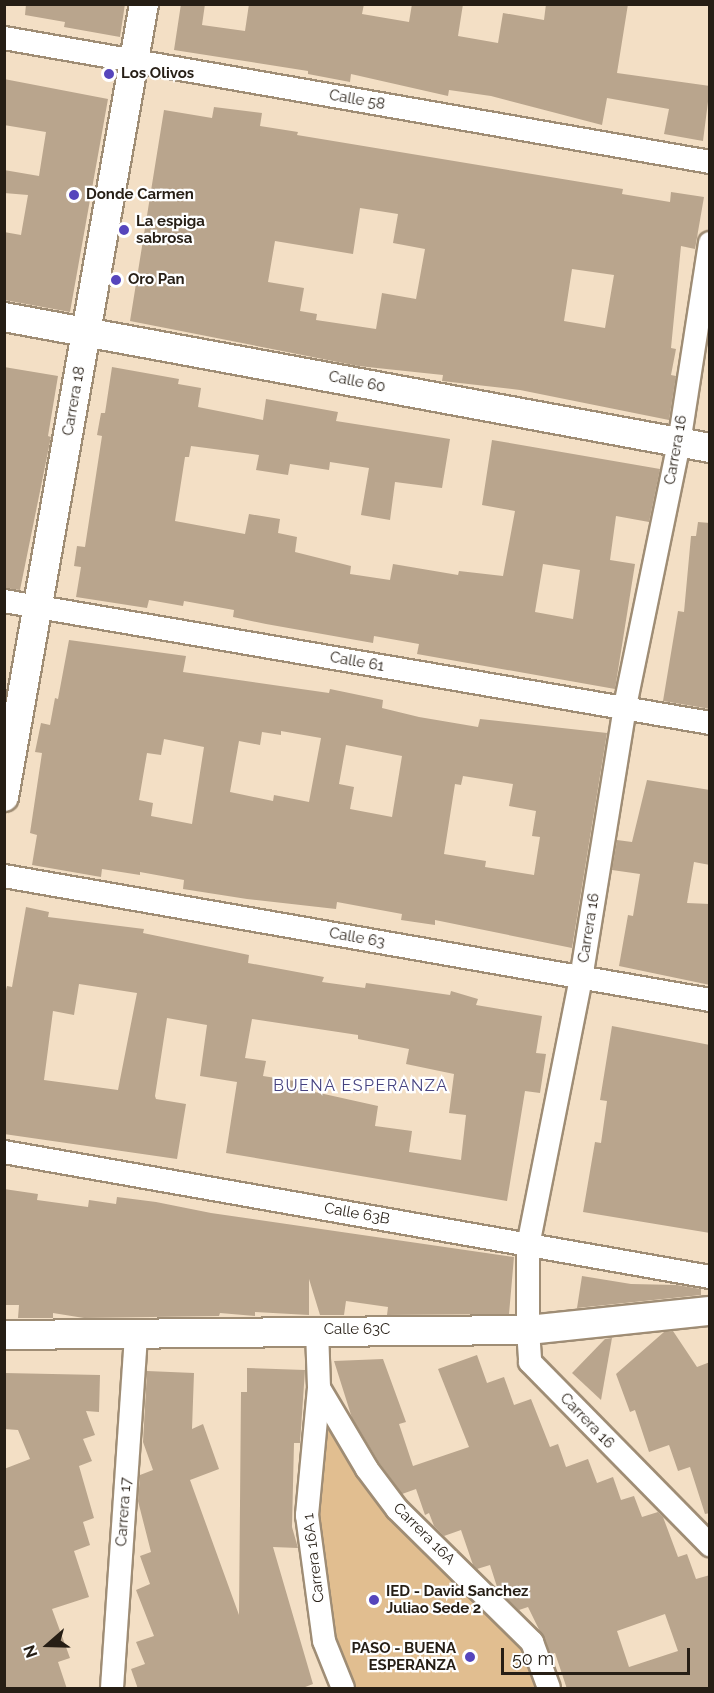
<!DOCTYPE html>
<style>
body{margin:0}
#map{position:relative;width:714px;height:1693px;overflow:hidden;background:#f3dfc5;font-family:Raleway,sans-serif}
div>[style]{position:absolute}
.green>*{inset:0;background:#e1be90}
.building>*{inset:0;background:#b9a58d}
.roads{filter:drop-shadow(2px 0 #9f8d75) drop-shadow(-2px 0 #9f8d75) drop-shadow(0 2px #9f8d75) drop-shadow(0 -2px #9f8d75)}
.minor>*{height:22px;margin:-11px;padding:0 11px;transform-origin:11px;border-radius:11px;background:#fff}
.tertiary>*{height:28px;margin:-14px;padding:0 14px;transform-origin:14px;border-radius:14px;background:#fff}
.dots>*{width:16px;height:16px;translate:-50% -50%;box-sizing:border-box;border:3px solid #fff;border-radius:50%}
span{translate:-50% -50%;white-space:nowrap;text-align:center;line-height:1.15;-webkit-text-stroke:4.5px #fff;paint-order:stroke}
.poi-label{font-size:15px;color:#261e15;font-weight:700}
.left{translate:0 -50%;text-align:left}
.right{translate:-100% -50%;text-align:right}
.street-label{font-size:15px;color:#261e15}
.neighbourhood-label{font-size:16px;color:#464280;letter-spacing:1.5px}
.frame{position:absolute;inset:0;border:6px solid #261e15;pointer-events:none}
.north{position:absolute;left:18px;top:1615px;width:60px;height:60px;-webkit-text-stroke:4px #fff;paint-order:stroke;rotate:250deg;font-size:16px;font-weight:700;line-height:24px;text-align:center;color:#261e15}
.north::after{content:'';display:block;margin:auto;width:21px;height:27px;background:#261e15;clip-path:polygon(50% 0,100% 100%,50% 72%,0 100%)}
.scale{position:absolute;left:501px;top:1648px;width:189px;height:27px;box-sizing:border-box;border:3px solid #261e15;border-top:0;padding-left:8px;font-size:18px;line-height:21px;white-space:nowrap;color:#261e15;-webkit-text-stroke:4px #fff;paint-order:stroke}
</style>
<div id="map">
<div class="green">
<i style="clip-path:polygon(326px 1418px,512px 1632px,532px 1664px,539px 1688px,354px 1688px,337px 1656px,315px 1556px)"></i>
</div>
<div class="building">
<i style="clip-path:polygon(26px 4px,125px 4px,120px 37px,64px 27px,65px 22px,25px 15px)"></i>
<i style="clip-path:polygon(181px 4px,205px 4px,202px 25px,245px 31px,249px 4px,364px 4px,362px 14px,409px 22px,412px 4px,463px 4px,458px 36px,498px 43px,503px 13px,544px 20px,546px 4px,628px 4px,617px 73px,710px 86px,703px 141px,664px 134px,669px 109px,607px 98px,602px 125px,491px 96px,449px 90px,448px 96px,351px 74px,350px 82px,308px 74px,308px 71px,174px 50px)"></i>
<i style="clip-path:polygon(4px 79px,108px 99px,70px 312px,4px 300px,4px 232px,21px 235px,28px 195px,4px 193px,4px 170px,39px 176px,46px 132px,4px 125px)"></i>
<i style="clip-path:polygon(evenodd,214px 107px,262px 113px,260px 126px,298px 132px,297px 135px,623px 189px,622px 194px,670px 202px,671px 192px,704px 197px,695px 249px,681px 246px,671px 348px,676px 349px,671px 375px,676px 376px,669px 420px,520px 390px,442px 381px,443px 375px,358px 366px,130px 321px,164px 110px,212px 118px,214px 107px,360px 208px,398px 214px,393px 243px,425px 249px,416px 299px,382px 293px,376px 329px,316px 320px,317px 314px,300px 311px,304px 288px,268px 282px,275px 241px,353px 254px,360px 208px,214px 107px,572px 269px,614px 275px,605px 328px,564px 321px,572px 269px)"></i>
<i style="clip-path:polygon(4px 367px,58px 376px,48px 436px,51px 437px,20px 590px,4px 588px)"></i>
<i style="clip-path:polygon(evenodd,112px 367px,179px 379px,178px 384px,201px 388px,198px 407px,263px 420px,266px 399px,338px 412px,336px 421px,450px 439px,442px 488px,395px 482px,390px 520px,361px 515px,369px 468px,330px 462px,329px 470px,290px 464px,288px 475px,256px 470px,259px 455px,191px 446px,189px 457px,185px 457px,175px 521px,245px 534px,249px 514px,280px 519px,278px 533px,297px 537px,295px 552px,351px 566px,350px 574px,390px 580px,393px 564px,458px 575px,459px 571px,503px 576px,515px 511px,482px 505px,492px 440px,660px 469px,649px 522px,616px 516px,610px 560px,635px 564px,615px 689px,417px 654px,419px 644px,374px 636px,373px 643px,266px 624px,233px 617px,234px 610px,184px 601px,183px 606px,149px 600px,147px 608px,76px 597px,81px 567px,74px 566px,77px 546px,85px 547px,102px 436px,97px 435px,101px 413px,105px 413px,112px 367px,543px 564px,580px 570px,573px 619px,535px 612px,543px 564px)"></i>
<i style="clip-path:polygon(698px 522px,710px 523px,710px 709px,663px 701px,678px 611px,684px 612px,691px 536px,696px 536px)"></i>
<i style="clip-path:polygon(evenodd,69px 640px,186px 656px,183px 672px,329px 693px,330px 689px,383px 700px,382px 708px,419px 717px,478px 727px,480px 719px,607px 733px,572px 948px,435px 920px,435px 925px,401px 920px,402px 914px,337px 902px,336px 909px,247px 899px,183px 889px,184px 880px,140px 872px,140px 875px,102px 869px,101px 877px,32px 865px,37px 835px,30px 833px,42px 753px,35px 752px,41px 723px,50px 725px,55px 698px,58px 699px,69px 640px,281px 731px,321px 738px,309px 802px,274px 795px,273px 801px,230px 792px,239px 741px,260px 745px,262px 732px,281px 735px,281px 731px,69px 640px,164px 739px,204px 747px,192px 824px,151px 816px,153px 803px,139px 800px,147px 753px,161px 755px,164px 739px,69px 640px,346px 745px,402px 756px,392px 817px,350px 809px,354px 787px,339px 784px,346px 745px,69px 640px,463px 776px,513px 784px,509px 806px,536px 811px,532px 836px,540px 837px,534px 875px,485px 867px,486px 861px,444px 854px,455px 784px,461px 785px,463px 776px)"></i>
<i style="clip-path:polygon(647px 780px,710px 790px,710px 865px,694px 862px,687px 903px,710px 904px,710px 985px,619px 966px,628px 915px,633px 916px,640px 874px,612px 870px,617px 840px,632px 842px)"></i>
<i style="clip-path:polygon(evenodd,26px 907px,49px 912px,48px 917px,144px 929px,143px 933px,249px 955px,248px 963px,324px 977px,322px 982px,365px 988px,366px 983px,450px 995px,451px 991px,478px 999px,476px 1005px,542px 1016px,536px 1053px,546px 1054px,540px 1093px,525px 1091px,507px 1201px,226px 1153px,237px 1082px,200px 1076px,207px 1025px,167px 1018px,155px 1096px,156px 1099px,186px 1104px,177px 1159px,4px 1134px,4px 999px,7px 986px,12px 987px,26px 907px,79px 984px,137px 993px,118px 1090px,44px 1080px,53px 1011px,74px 1015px,79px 984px,26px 907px,252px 1019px,358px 1035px,358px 1039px,409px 1049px,406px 1064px,454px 1074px,449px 1113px,466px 1115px,461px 1160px,409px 1152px,412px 1131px,375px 1126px,378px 1106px,306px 1090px,307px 1083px,263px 1076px,266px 1061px,245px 1058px,252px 1019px)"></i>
<i style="clip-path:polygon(612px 1026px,710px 1045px,710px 1233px,583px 1212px,595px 1142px,601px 1143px,607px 1101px,600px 1100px)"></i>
<i style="clip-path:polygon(4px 1189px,38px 1194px,37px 1200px,88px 1207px,89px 1200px,116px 1204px,117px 1197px,156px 1202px,211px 1213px,514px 1257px,509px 1314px,387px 1315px,388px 1307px,346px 1301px,344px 1315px,320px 1315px,309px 1279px,309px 1315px,255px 1312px,255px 1316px,220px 1313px,219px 1316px,84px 1318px,53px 1313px,53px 1318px,18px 1318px,19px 1305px,4px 1305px)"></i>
<i style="clip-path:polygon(582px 1276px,631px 1284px,677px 1285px,701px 1289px,701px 1295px,577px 1308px)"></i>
<i style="clip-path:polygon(673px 1331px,697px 1367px,710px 1362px,710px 1513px,705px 1514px,690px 1467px,678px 1471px,669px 1445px,649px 1452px,635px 1410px,630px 1412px,616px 1374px,664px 1332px)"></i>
<i style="clip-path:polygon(612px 1338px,601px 1400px,572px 1373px,605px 1339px)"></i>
<i style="clip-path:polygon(evenodd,477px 1355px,487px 1383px,504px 1377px,514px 1405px,531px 1399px,550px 1447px,558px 1444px,566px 1467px,588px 1459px,597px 1483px,613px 1477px,621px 1500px,634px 1496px,642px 1517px,658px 1512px,663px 1517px,678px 1557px,687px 1554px,696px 1579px,710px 1575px,710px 1689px,567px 1689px,555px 1653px,551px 1654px,528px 1607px,519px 1610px,498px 1590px,490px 1565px,477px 1569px,473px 1565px,461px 1530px,444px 1536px,434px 1526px,429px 1513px,425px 1515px,416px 1489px,402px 1494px,378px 1461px,352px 1418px,334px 1361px,383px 1359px,406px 1422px,399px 1424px,413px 1466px,469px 1447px,438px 1369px,477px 1355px,665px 1614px,678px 1651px,629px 1667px,617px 1631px,665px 1614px)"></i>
<i style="clip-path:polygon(247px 1368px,305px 1370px,300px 1443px,294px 1443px,292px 1527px,298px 1548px,273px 1547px,313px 1684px,300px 1689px,138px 1689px,131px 1669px,145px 1664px,136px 1642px,154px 1636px,136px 1590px,150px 1584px,140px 1556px,151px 1552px,138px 1501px,140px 1475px,153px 1470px,143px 1442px,147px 1371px,194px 1373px,192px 1429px,203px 1424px,219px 1469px,190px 1480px,239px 1615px,241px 1392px,247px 1392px)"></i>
<i style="clip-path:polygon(4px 1373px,100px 1375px,99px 1412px,86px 1411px,95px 1435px,83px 1439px,92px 1461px,79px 1466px,94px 1518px,83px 1522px,90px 1545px,74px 1551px,89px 1597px,52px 1609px,70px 1658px,58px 1662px,67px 1689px,4px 1689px,4px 1469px,30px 1459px,18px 1430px,4px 1429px)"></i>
</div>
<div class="roads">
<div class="minor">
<i style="left:4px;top:38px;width:717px;rotate:9.96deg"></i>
<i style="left:710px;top:243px;width:202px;rotate:98.8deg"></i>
<i style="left:679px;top:443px;width:269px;rotate:101.6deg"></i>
<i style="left:625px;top:707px;width:275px;rotate:99.2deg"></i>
<i style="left:581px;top:978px;width:272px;rotate:101.2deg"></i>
<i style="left:528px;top:1245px;width:85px;rotate:90deg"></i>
<i style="left:528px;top:1330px;width:32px;rotate:86deg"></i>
<i style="left:530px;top:1362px;width:257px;rotate:45.5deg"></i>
<i style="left:4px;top:601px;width:716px;rotate:9.8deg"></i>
<i style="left:4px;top:876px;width:717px;rotate:9.96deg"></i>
<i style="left:4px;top:1152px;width:717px;rotate:10.04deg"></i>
<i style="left:317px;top:1330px;width:58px;rotate:88deg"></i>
<i style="left:319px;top:1388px;width:128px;rotate:95.4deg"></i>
<i style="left:307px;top:1515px;width:127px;rotate:82.3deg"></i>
<i style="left:324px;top:1641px;width:51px;rotate:68deg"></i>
<i style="left:319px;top:1388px;width:94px;rotate:59.3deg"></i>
<i style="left:367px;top:1469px;width:50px;rotate:53.1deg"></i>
<i style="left:397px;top:1509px;width:190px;rotate:44.6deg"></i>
<i style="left:532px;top:1642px;width:49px;rotate:69.7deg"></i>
<i style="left:112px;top:1688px;width:353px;rotate:-86.1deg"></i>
</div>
<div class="tertiary">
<i style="left:4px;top:317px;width:718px;rotate:10.51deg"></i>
<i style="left:4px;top:797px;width:805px;rotate:-79.99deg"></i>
<i style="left:4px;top:1335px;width:524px;rotate:-0.55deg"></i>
<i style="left:528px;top:1330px;width:183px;rotate:-6deg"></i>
</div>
</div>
<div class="dots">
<i style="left:109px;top:74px;background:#5645bc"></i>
<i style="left:74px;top:195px;background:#5645bc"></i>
<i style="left:124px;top:230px;background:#5645bc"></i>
<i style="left:116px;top:280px;background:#5645bc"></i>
<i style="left:374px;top:1600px;background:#5645bc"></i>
<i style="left:470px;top:1657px;background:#5645bc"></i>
</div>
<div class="poi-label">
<span class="left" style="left:121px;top:74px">Los Olivos</span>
<span class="left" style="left:86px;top:195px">Donde Carmen</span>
<span class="left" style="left:136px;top:230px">La espiga<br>sabrosa</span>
<span class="left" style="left:128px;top:280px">Oro Pan</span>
<span class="left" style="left:386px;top:1600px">IED - David Sanchez<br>Juliao Sede 2</span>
<span class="right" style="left:456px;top:1657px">PASO - BUENA<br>ESPERANZA</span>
</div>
<div class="street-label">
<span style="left:357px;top:100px;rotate:10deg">Calle 58</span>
<span style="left:357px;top:382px;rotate:11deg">Calle 60</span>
<span style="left:74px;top:401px;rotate:-80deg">Carrera 18</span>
<span style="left:676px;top:450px;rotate:-80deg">Carrera 16</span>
<span style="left:357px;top:662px;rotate:10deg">Calle 61</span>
<span style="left:589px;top:928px;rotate:-81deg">Carrera 16</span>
<span style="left:357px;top:938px;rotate:10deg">Calle 63</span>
<span style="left:357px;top:1214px;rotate:10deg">Calle 63B</span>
<span style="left:357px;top:1330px">Calle 63C</span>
<span style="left:587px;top:1421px;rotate:46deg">Carrera 16</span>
<span style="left:124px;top:1512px;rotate:-86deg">Carrera 17</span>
<span style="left:424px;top:1534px;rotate:45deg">Carrera 16A</span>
<span style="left:314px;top:1558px;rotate:-97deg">Carrera 16A 1</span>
</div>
<div class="neighbourhood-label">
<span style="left:361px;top:1086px">BUENA ESPERANZA</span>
</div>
<div class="frame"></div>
<div class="north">N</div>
<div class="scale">50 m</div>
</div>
